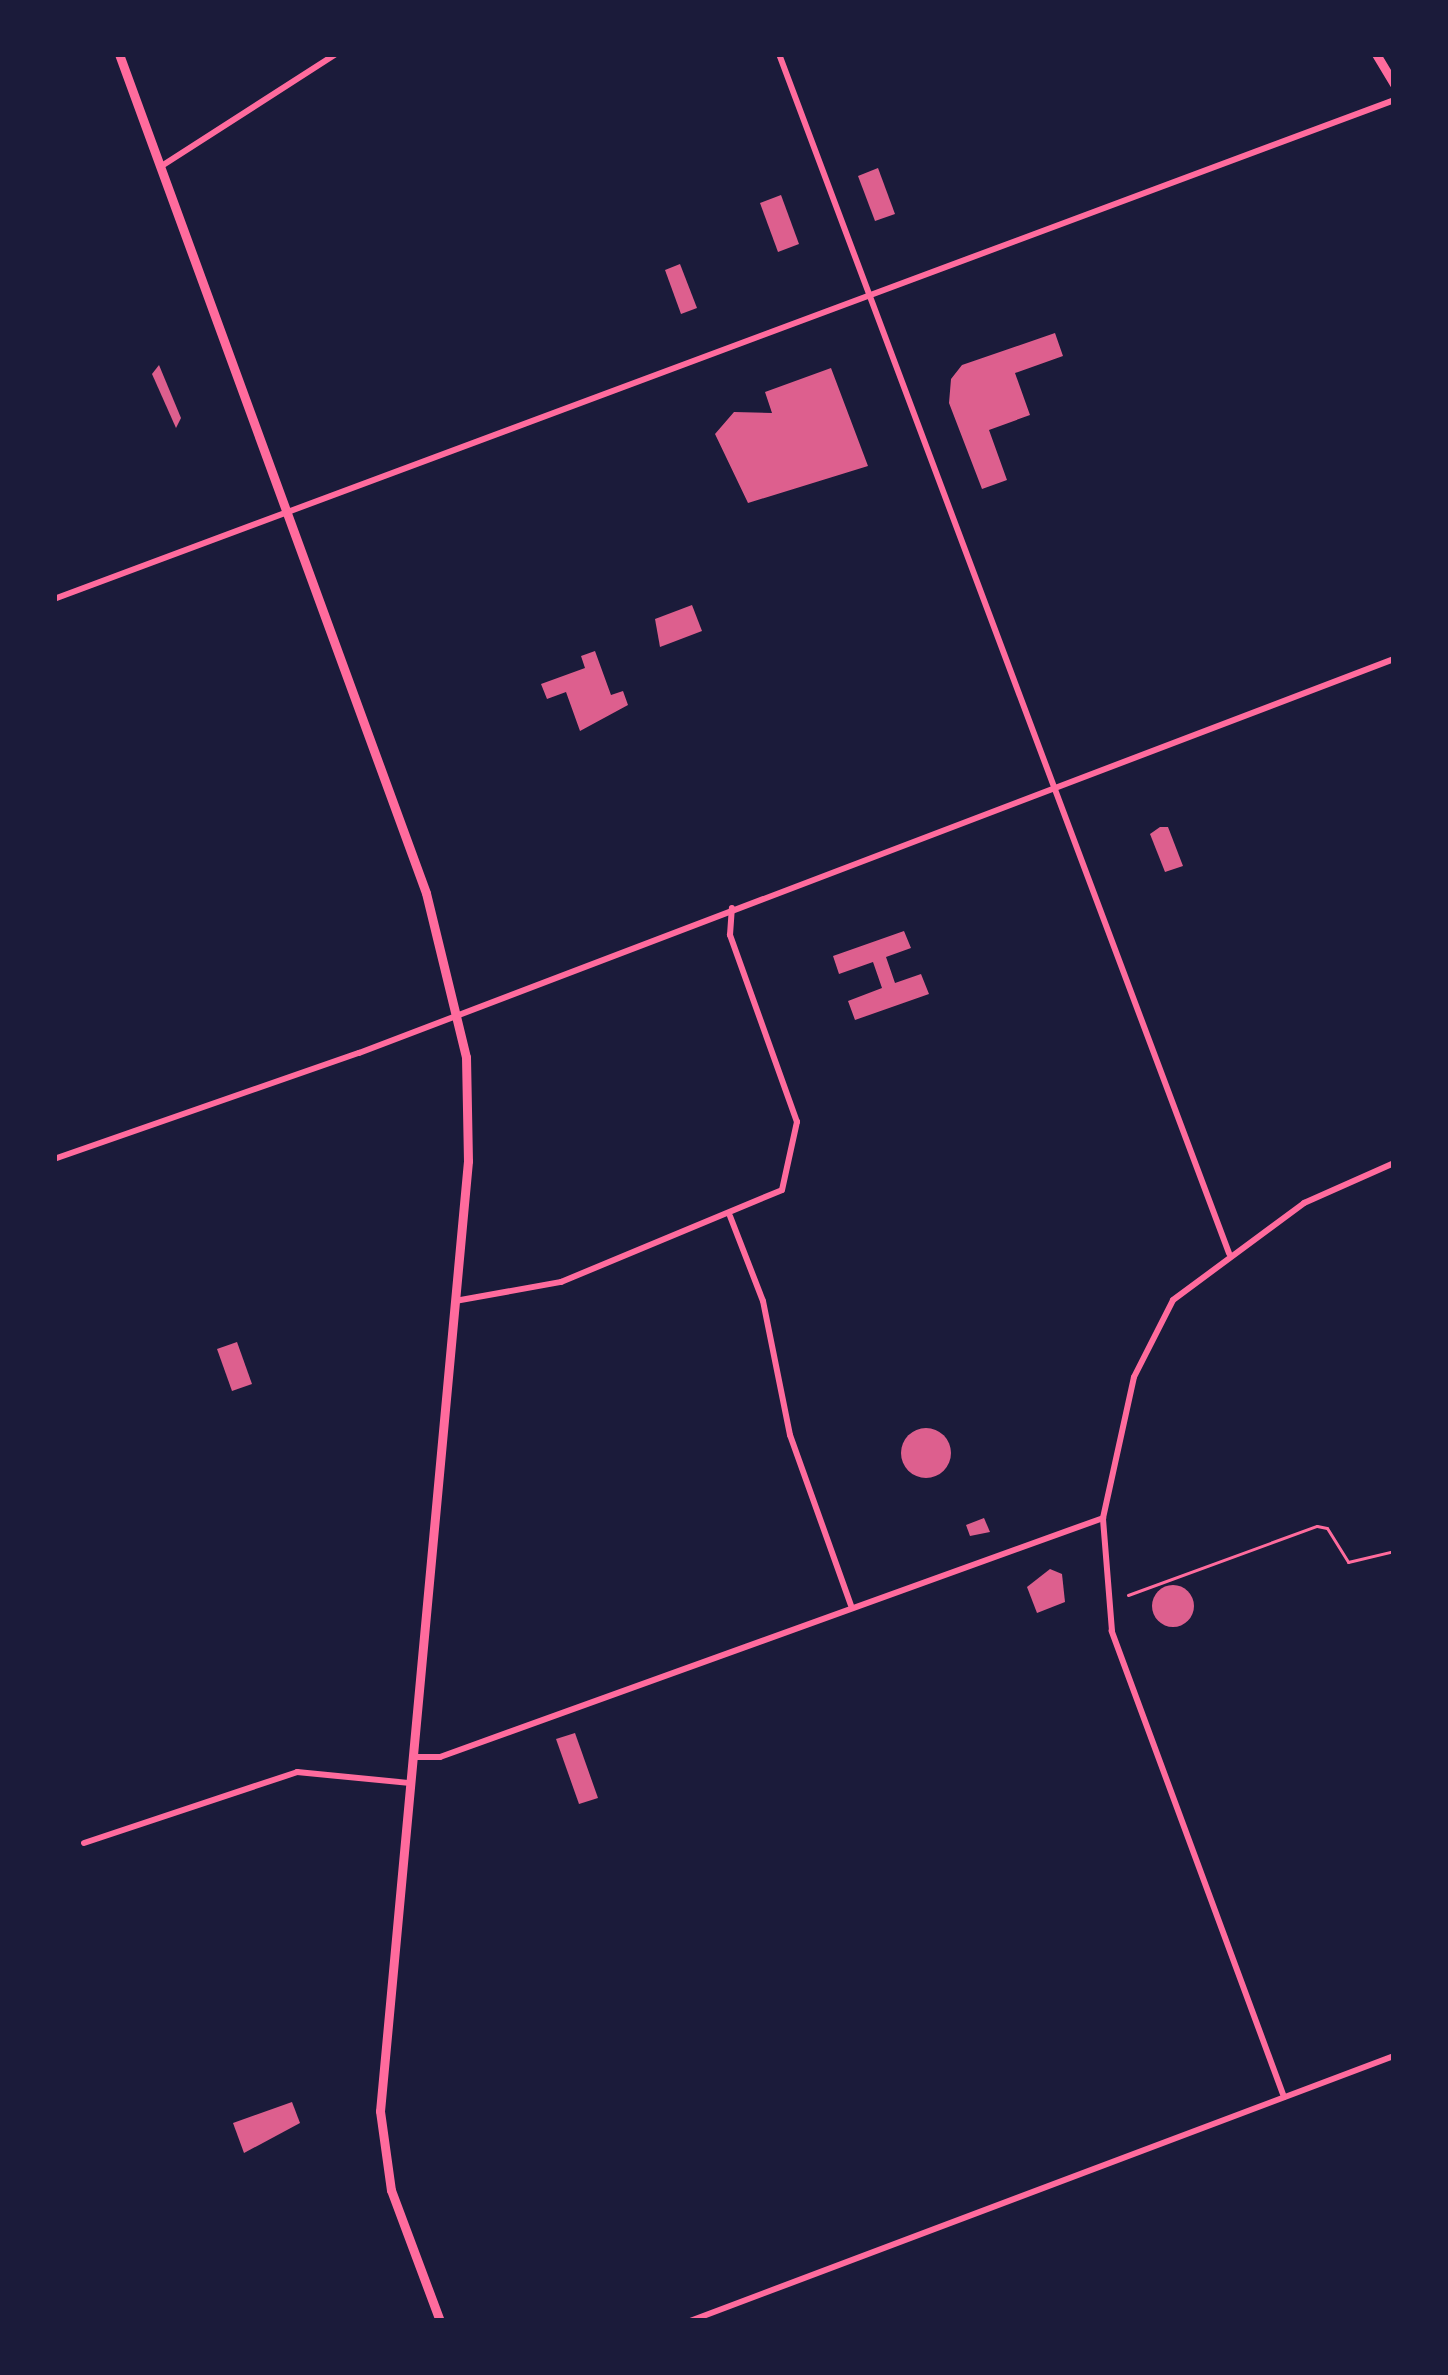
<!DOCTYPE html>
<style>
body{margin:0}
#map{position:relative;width:1448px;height:2375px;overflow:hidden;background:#1b1b3a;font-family:Bitter,serif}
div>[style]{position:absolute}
.building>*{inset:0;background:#dd5f8e}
.round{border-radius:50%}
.service>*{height:3px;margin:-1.5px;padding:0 1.5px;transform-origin:1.5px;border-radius:1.5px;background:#ff6b9d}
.minor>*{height:6px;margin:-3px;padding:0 3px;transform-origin:3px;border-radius:3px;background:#ff6b9d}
.secondary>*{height:9px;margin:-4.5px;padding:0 4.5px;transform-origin:4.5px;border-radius:4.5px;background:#ff6b9d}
span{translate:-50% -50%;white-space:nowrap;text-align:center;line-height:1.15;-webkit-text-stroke:12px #1b1b3a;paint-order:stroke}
.frame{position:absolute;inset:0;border:57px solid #1b1b3a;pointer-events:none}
</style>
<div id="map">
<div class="building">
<i style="clip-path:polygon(878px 168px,895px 214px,875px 221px,858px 176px)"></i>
<i style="clip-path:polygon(781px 195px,799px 244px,778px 252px,760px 203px)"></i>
<i style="clip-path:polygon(680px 264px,697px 308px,681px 314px,665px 270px)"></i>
<i style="clip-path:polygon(1055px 333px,1063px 356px,1015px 373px,1030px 415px,989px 430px,1007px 480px,982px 489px,949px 403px,951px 379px,962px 365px)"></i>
<i style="clip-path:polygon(159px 365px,181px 418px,176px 428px,152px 374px)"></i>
<i style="clip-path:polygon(831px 368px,868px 466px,748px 503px,715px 434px,734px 412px,772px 413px,765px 392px)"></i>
<i style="clip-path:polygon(692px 605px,702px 631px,660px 647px,655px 619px)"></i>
<i style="clip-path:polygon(595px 651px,611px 695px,623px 691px,628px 705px,580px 731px,566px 692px,547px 699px,541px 684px,585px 668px,581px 656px)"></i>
<i style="clip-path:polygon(1160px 827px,1168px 827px,1183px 866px,1165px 872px,1150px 834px)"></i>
<i style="clip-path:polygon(904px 931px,911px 948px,886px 957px,895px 983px,921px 974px,929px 994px,855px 1020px,848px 1001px,882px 988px,873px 962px,839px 974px,833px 956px)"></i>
<i style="clip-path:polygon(237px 1342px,252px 1384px,232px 1391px,217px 1349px)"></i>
<i class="round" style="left:901px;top:1428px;width:50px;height:50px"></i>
<i style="clip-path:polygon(984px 1518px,990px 1532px,970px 1536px,966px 1525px)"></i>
<i style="clip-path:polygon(1050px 1569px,1062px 1574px,1065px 1602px,1037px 1613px,1027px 1587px)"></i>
<i class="round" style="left:1152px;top:1585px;width:42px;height:42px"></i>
<i style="clip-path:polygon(575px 1733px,598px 1798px,579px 1804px,556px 1739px)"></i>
<i style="clip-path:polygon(292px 2102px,300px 2123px,244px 2153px,233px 2123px)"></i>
</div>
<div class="service">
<i style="left:1128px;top:1595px;width:201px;rotate:-20.1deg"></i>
<i style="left:1317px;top:1526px;width:10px;rotate:11deg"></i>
<i style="left:1327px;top:1528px;width:40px;rotate:58deg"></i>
<i style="left:1348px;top:1562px;width:47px;rotate:-13.4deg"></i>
</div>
<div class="minor">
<i style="left:779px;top:54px;width:1281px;rotate:69.43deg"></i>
<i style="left:160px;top:167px;width:209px;rotate:-32.7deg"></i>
<i style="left:54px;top:599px;width:1430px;rotate:-20.42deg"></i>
<i style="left:54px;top:1159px;width:323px;rotate:-19.2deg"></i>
<i style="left:359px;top:1053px;width:1107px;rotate:-20.84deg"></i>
<i style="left:730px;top:1216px;width:91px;rotate:68.8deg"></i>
<i style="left:763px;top:1301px;width:137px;rotate:78.6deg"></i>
<i style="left:790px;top:1435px;width:181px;rotate:70.3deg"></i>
<i style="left:455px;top:1301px;width:108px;rotate:-10.2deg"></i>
<i style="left:561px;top:1282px;width:239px;rotate:-22.6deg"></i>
<i style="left:782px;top:1190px;width:70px;rotate:-77.6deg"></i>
<i style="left:797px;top:1122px;width:199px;rotate:-109.7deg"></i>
<i style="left:730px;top:935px;width:27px;rotate:-86deg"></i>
<i style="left:413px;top:1757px;width:27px"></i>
<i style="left:440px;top:1757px;width:705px;rotate:-19.82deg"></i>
<i style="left:84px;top:1843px;width:225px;rotate:-18.4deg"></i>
<i style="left:297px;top:1772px;width:114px;rotate:5.6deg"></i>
<i style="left:1284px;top:2097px;width:497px;rotate:-110.3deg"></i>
<i style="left:1112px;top:1631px;width:113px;rotate:-94.6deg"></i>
<i style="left:1103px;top:1518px;width:144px;rotate:-77.6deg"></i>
<i style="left:1134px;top:1377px;width:86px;rotate:-63.1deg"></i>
<i style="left:1173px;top:1300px;width:163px;rotate:-36.5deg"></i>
<i style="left:1304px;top:1203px;width:98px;rotate:-24deg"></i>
<i style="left:690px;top:2321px;width:752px;rotate:-20.63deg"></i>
</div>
<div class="secondary">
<i style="left:119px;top:54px;width:893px;rotate:69.9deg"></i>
<i style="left:426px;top:893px;width:169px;rotate:76.3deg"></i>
<i style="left:466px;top:1057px;width:104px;rotate:88.9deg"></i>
<i style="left:468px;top:1161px;width:954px;rotate:95.29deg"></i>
<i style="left:380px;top:2111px;width:80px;rotate:82.1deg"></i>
<i style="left:391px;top:2190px;width:140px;rotate:69.5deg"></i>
<i style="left:1376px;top:54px;width:35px;rotate:59deg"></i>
</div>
<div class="frame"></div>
</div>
